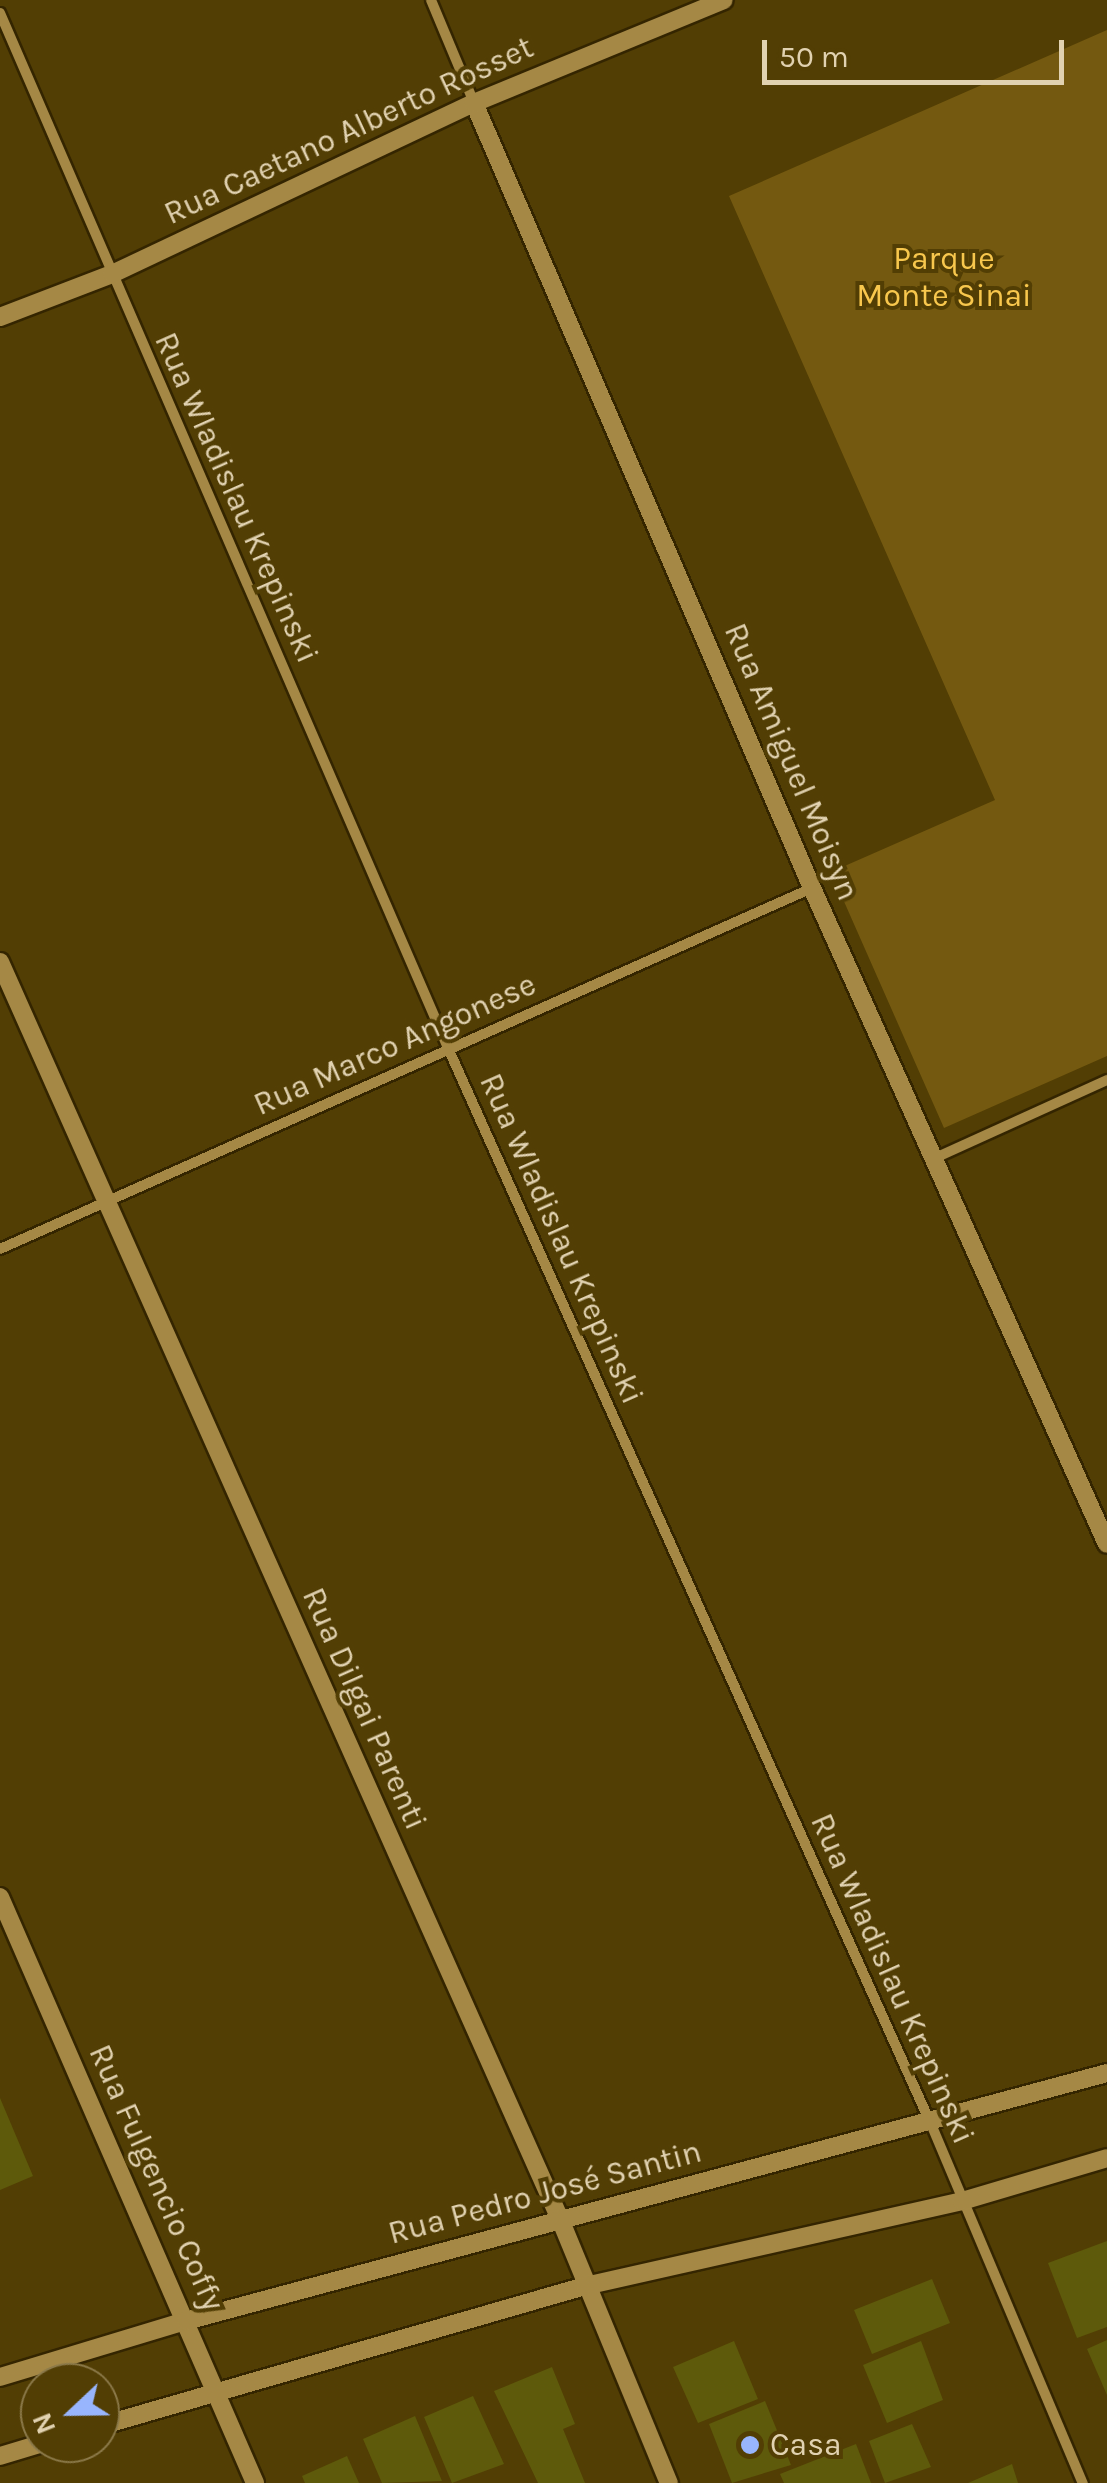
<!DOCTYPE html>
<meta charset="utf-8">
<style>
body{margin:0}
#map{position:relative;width:1107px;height:2483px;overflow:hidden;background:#523e04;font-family:Karla,sans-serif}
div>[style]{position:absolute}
.green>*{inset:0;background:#745910}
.building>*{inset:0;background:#5e5a0b}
.roads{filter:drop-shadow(2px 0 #342500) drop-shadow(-2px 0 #342500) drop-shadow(0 2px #342500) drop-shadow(0 -2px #342500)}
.minor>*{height:10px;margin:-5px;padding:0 5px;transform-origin:5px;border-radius:5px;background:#a58845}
.tertiary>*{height:18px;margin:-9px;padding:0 9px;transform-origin:9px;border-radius:9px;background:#a58845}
.dots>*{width:28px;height:28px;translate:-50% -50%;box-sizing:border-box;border:5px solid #523e04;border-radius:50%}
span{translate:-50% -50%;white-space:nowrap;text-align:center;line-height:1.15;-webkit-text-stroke:8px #523e04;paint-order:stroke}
.street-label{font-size:32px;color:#e1d2b1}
.park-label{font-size:32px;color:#f8c74d}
.poi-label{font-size:32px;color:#e1d2b1}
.left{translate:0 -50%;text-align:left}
.north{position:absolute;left:20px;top:2363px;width:100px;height:100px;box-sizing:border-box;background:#523e04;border:2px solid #8b7949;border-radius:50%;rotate:248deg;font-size:28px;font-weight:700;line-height:40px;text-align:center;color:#e1d2b1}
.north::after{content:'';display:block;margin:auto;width:35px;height:45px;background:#98b5fd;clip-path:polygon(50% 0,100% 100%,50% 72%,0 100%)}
.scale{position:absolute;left:762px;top:40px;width:302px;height:45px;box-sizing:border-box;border:5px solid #e1d2b1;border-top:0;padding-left:12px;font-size:30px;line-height:35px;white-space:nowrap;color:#e1d2b1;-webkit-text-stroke:8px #523e04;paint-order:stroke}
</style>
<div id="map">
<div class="green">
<i style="clip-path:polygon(1107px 30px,1107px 1056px,944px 1128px,831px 872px,995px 800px,729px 196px)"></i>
</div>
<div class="building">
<i style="clip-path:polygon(0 2098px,33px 2176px,0 2190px)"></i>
<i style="clip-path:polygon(1107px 2241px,1107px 2327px,1077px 2338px,1048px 2263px)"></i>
<i style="clip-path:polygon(932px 2279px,950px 2323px,872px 2354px,854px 2310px)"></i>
<i style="clip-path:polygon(1107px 2340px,1107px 2395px,1087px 2349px)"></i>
<i style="clip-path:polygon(734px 2341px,758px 2399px,698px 2423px,673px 2367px)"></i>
<i style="clip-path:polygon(921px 2341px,943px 2400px,887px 2423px,863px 2365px)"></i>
<i style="clip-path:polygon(552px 2367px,575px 2424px,563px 2429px,585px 2483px,538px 2483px,494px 2391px)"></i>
<i style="clip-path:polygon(473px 2396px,504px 2464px,452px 2483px,424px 2417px)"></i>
<i style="clip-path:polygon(765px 2401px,791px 2465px,732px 2483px,709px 2424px)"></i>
<i style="clip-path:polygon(415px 2416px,442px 2481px,382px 2483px,363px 2439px)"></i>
<i style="clip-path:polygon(912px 2424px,931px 2467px,885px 2483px,869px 2441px)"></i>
<i style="clip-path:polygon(856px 2444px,871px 2483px,784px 2483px,780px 2474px)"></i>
<i style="clip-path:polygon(347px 2456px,359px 2483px,305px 2483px,302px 2476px)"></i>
<i style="clip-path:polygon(1012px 2464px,1018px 2483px,968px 2483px)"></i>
</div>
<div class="roads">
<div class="minor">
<i style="left:431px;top:0;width:112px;rotate:67.3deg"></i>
<i style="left:0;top:13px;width:1128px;rotate:66.59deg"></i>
<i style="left:448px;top:1048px;width:1179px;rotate:65.83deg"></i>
<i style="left:931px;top:2124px;width:390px;rotate:67.1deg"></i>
<i style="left:933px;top:1159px;width:191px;rotate:-24.4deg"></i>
<i style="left:0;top:1249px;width:889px;rotate:-23.97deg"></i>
</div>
<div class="tertiary">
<i style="left:474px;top:103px;width:855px;rotate:66.7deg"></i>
<i style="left:812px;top:888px;width:719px;rotate:65.79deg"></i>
<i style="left:0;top:317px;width:120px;rotate:-21deg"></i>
<i style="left:112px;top:274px;width:400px;rotate:-25.3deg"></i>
<i style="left:474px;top:103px;width:270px;rotate:-22.4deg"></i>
<i style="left:0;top:962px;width:1376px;rotate:65.99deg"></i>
<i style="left:560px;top:2219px;width:286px;rotate:67.6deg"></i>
<i style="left:0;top:1897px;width:639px;rotate:66.48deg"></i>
<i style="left:0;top:2377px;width:194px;rotate:-16.8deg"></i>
<i style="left:186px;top:2321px;width:954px;rotate:-15.07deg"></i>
<i style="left:100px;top:2426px;width:505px;rotate:-16.1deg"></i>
<i style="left:585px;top:2286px;width:386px;rotate:-12.7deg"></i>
<i style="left:962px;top:2201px;width:151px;rotate:-16.5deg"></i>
<i style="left:0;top:2456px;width:45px;rotate:-16.8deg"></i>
</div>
</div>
<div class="dots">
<i style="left:750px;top:2445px;background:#98b5fd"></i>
</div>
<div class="street-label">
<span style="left:349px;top:131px;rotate:-25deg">Rua Caetano Alberto Rosset</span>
<span style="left:236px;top:498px;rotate:66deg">Rua Wladislau Krepinski</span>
<span style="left:791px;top:762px;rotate:67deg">Rua Amiguel Moisyn</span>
<span style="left:395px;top:1045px;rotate:-24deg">Rua Marco Angonese</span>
<span style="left:561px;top:1239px;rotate:66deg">Rua Wladislau Krepinski</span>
<span style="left:364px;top:1709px;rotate:66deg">Rua Dilgai Parenti</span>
<span style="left:892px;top:1979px;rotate:66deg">Rua Wladislau Krepinski</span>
<span style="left:156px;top:2178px;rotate:66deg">Rua Fulgencio Coffy</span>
<span style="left:545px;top:2193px;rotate:-15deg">Rua Pedro José Santin</span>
</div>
<div class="park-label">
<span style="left:944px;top:278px">Parque<br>Monte Sinai</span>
</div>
<div class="poi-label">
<span class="left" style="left:770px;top:2445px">Casa</span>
</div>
<div class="north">N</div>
<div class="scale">50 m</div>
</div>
